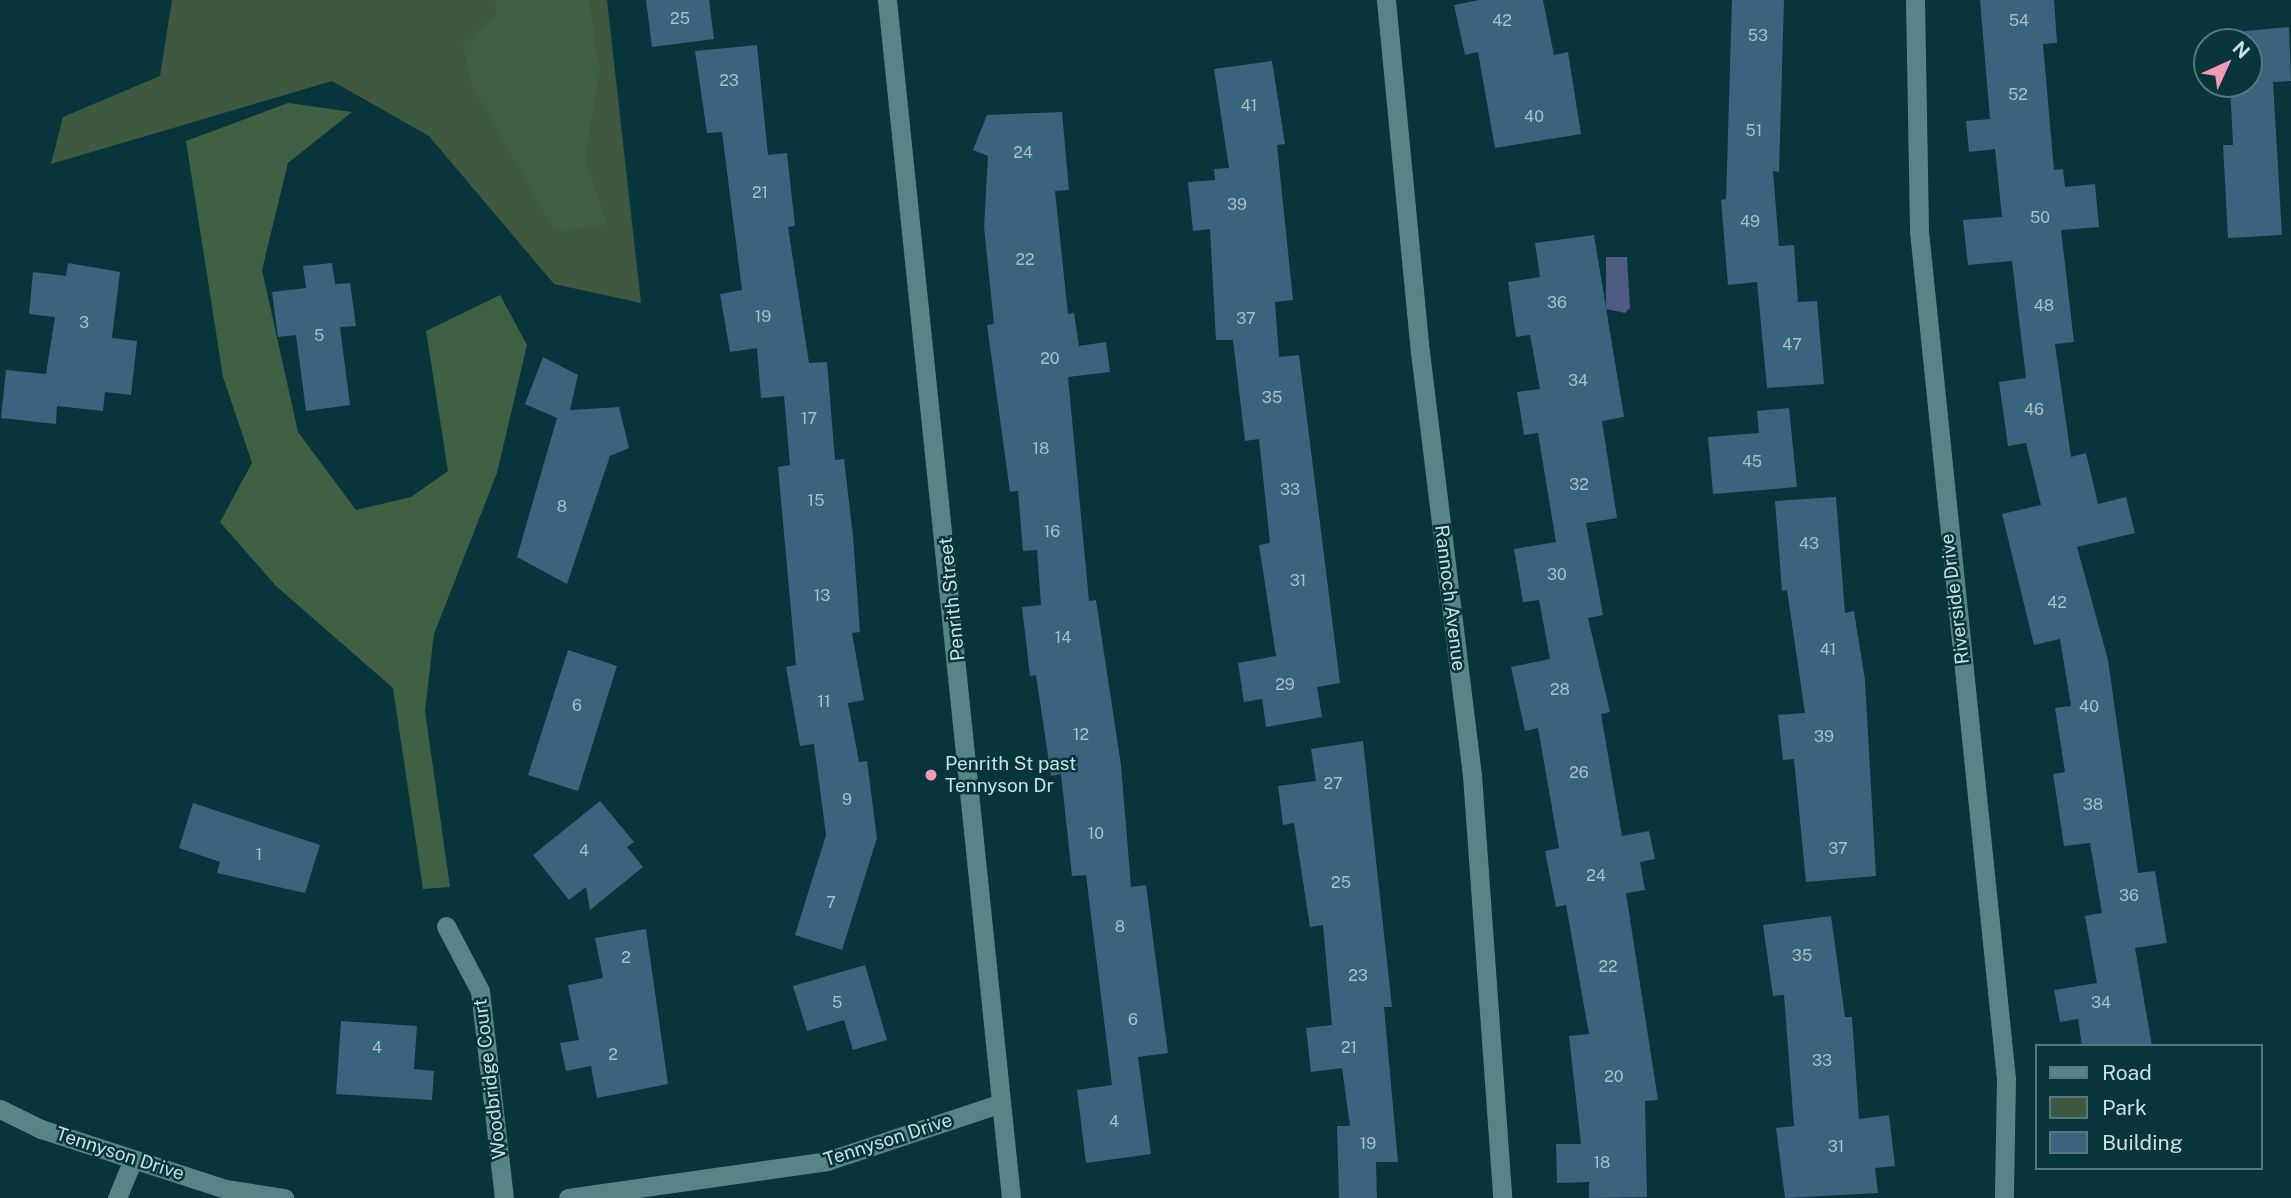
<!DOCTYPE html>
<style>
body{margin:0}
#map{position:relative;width:2291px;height:1198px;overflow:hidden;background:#07353b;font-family:"Public Sans",sans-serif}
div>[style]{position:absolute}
.green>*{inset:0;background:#3e5940}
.forest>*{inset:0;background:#3f6042}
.water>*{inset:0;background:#4e5b80}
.building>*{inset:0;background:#3a637d}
.minor>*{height:19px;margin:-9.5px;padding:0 9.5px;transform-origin:9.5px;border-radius:9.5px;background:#588389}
.dots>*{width:19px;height:19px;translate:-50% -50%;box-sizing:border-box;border:4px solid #07353b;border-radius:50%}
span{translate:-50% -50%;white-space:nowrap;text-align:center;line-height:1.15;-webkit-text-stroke:5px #07353b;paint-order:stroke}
.number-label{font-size:16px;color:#a6c1ca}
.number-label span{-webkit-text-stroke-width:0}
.street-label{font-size:19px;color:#cae0e3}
.poi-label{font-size:19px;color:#cae0e3}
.left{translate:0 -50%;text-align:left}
.legend{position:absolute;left:2035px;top:1044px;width:228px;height:126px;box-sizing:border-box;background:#07353b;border:2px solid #55797e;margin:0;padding:9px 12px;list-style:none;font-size:21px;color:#cae0e3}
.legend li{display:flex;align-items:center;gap:14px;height:35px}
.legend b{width:35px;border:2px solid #55797e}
.north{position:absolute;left:2193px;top:28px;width:70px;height:70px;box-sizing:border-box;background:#07353b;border:2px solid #55797e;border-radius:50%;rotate:45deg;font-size:19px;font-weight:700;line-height:28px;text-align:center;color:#cae0e3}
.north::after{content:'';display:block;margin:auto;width:24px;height:32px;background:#f19ab3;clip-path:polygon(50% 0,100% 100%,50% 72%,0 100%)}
</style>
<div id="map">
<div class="green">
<i style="clip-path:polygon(172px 0,607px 0,641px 303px,554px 284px,429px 136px,332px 81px,51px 164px,63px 117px,160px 76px)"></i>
</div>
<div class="forest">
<i style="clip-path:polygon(495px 0,589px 0,600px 71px,585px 159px,607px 224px,555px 232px,471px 84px,463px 44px,497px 14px)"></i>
<i style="clip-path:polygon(288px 103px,352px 112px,288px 163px,262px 270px,298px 432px,356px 510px,411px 497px,448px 471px,426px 331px,500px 295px,527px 345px,497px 473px,434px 634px,425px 711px,450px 887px,423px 889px,393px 688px,276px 586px,220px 522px,252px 463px,223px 377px,186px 141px)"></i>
</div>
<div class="water">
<i style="clip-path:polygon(1606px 257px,1627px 257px,1630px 308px,1625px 313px,1606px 309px)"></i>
</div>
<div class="building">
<i style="clip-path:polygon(646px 0,709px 0,714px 39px,652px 47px)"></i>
<i style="clip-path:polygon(1479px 0,1543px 0,1554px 55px,1568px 52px,1581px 134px,1495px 148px,1478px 52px,1465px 55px,1454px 5px)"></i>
<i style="clip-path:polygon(1732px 0,1784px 0,1779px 172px,1773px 171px,1779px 246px,1794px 245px,1798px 302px,1817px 301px,1824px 384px,1767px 388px,1757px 282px,1728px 285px,1721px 200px,1726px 199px)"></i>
<i style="clip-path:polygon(1980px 0,2054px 0,2057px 43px,2043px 44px,2054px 170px,2063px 169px,2065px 187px,2095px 184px,2099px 227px,2061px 230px,2074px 342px,2055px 344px,2071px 457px,2086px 453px,2098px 504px,2126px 497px,2135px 533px,2077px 547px,2108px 660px,2138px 873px,2155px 871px,2167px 943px,2135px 948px,2152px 1046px,2082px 1046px,2078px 1019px,2060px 1022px,2054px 990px,2097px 983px,2085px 916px,2102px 913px,2090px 843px,2064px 846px,2053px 774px,2065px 772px,2055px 708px,2071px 706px,2060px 639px,2034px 645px,2002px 514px,2041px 505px,2026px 443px,2008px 446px,1999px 382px,2026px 378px,2012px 261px,1968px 265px,1963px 220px,2002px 217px,1995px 149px,1969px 152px,1966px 121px,1990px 119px)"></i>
<i style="clip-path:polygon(2289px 27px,2291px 81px,2273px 82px,2282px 235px,2228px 238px,2223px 145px,2233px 145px,2230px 85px,2219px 84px,2249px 84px,2249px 42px,2215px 42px,2214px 34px)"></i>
<i style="clip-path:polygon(757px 45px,768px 155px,787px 153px,795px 226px,788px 227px,809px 363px,827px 362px,835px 460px,844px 459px,853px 536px,860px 632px,852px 633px,864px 700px,848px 703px,859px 762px,867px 761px,877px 838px,842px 950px,795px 935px,826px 835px,814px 744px,800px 746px,786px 667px,796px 665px,778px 467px,790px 465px,784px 396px,761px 398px,757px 348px,730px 352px,720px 294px,742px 290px,722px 132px,707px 133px,695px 51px)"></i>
<i style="clip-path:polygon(1272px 61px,1285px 144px,1277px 145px,1293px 300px,1275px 302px,1279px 357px,1299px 355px,1340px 683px,1317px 687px,1322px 717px,1266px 727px,1262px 699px,1244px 702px,1238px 663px,1276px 656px,1259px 545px,1270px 543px,1259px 439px,1245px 441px,1233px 340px,1216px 340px,1210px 229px,1193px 231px,1188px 182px,1215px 180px,1214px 169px,1229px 168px,1214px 69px)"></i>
<i style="clip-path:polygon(1062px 112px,1069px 190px,1055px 191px,1068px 314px,1074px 313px,1079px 346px,1106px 342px,1110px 372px,1068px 377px,1089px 601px,1096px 600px,1121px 765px,1131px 887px,1146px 885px,1168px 1053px,1138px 1057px,1151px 1154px,1086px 1163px,1077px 1090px,1112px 1085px,1086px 875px,1072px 876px,1061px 774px,1051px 776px,1036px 675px,1030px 676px,1022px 607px,1041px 605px,1037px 550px,1023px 551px,1018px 491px,1010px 492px,987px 325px,994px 324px,984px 227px,988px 156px,973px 150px,987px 115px)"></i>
<i style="clip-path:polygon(1594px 235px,1624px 417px,1602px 421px,1617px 518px,1586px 523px,1603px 615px,1588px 618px,1610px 712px,1601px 714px,1622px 836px,1649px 831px,1655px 859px,1640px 862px,1645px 890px,1626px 893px,1658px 1100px,1645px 1101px,1647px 1197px,1589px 1198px,1589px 1182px,1557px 1183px,1556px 1144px,1581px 1144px,1569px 1036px,1589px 1034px,1566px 905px,1556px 907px,1545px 851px,1559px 848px,1538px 728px,1525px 731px,1511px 667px,1550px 659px,1539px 600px,1523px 602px,1514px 549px,1556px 542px,1538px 433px,1524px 435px,1517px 392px,1540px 389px,1530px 335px,1516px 337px,1508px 282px,1540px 277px,1535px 243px)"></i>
<i style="clip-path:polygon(68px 263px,120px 272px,112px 338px,137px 341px,131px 395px,105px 392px,103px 411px,57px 406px,56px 424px,1px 418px,6px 370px,46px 374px,55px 317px,29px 314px,33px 272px,66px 276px)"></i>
<i style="clip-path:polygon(332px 263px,335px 284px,350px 283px,356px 326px,340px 327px,350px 405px,306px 411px,296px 335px,278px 337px,272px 292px,306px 288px,303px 266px)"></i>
<i style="clip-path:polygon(543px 357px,578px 375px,570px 410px,619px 407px,629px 448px,610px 456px,567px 584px,517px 557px,557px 418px,525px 404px)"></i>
<i style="clip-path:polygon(1789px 408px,1797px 487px,1713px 494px,1708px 437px,1759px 433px,1757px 411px)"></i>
<i style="clip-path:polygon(1836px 497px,1845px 613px,1854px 611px,1865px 680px,1876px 876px,1806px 882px,1794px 759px,1783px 760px,1778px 715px,1805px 713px,1787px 590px,1782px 591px,1775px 501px)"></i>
<i style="clip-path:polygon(568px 650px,617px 666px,578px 791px,528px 775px)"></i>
<i style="clip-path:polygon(1363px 741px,1392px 1007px,1384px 1007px,1398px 1162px,1376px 1162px,1377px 1198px,1339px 1198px,1337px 1126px,1350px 1126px,1342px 1068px,1311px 1072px,1306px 1028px,1332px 1025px,1323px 925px,1310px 927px,1294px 823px,1283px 825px,1278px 786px,1316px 781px,1311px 749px)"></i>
<i style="clip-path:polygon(600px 801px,634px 842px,627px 847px,643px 867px,590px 910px,586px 887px,569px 900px,533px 855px)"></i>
<i style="clip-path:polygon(193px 803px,320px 845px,305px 893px,217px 873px,220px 862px,179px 848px)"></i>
<i style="clip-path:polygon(1831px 916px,1845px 1017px,1852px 1017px,1859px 1119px,1889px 1115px,1895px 1166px,1875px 1168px,1878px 1193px,1785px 1198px,1776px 1128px,1794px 1126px,1784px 995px,1773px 996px,1763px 925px)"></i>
<i style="clip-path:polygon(646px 929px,668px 1084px,597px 1098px,591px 1066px,566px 1071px,560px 1043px,579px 1040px,568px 985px,603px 978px,595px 938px)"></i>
<i style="clip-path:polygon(865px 965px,887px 1040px,853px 1050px,844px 1020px,807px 1031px,793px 986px)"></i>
<i style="clip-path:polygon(341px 1021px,417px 1026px,414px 1069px,434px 1071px,432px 1100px,336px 1094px)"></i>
</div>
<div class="minor">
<i style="left:887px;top:0;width:1204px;rotate:84.09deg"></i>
<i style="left:1386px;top:0;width:354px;rotate:84.5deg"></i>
<i style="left:1420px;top:352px;width:426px;rotate:83deg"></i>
<i style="left:1472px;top:775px;width:424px;rotate:85.9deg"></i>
<i style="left:1915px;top:0;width:231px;rotate:89deg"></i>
<i style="left:1919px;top:231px;width:851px;rotate:84.14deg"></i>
<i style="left:2006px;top:1078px;width:120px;rotate:91deg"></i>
<i style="left:446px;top:926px;width:73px;rotate:62.4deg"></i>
<i style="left:480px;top:991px;width:208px;rotate:83.4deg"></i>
<i style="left:0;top:1109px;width:46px;rotate:26deg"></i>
<i style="left:41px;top:1129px;width:194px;rotate:18deg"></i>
<i style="left:226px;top:1189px;width:59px;rotate:8.8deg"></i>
<i style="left:117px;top:1198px;width:42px;rotate:-67.7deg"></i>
<i style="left:568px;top:1198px;width:262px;rotate:-8.1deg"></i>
<i style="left:827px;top:1161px;width:180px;rotate:-18.4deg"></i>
</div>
<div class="dots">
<i style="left:931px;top:775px;background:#f19ab3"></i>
</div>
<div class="number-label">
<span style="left:680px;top:19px">25</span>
<span style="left:1502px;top:21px">42</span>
<span style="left:2019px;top:21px">54</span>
<span style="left:1758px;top:36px">53</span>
<span style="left:729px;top:81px">23</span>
<span style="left:2018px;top:95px">52</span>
<span style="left:1249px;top:106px">41</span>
<span style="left:1534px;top:117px">40</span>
<span style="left:1754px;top:131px">51</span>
<span style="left:1023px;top:153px">24</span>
<span style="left:760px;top:193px">21</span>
<span style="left:1237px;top:205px">39</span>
<span style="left:2040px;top:218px">50</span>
<span style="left:1750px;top:222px">49</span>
<span style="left:1025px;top:260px">22</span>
<span style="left:1557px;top:303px">36</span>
<span style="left:2044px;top:306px">48</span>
<span style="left:763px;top:317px">19</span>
<span style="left:1246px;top:319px">37</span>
<span style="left:84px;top:323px">3</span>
<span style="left:319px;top:336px">5</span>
<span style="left:1792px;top:345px">47</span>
<span style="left:1050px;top:359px">20</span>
<span style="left:1578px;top:381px">34</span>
<span style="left:1272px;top:398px">35</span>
<span style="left:2034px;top:410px">46</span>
<span style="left:809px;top:419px">17</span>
<span style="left:1041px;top:449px">18</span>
<span style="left:1752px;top:462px">45</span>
<span style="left:1579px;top:485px">32</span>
<span style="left:1290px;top:490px">33</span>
<span style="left:816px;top:501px">15</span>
<span style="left:562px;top:507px">8</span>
<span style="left:1052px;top:532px">16</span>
<span style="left:1809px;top:544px">43</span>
<span style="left:1557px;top:575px">30</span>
<span style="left:1298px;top:581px">31</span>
<span style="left:822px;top:596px">13</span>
<span style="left:2057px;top:603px">42</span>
<span style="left:1063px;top:638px">14</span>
<span style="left:1828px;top:650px">41</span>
<span style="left:1285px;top:685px">29</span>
<span style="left:1560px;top:690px">28</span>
<span style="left:824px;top:702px">11</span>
<span style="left:577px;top:706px">6</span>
<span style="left:2089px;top:707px">40</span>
<span style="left:1081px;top:735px">12</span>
<span style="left:1824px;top:737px">39</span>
<span style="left:1579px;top:773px">26</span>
<span style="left:1333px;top:784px">27</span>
<span style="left:847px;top:800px">9</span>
<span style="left:2093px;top:805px">38</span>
<span style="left:1096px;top:834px">10</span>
<span style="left:1838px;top:849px">37</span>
<span style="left:584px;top:851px">4</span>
<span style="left:259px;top:855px">1</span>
<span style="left:1596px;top:876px">24</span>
<span style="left:1341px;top:883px">25</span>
<span style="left:2129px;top:896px">36</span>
<span style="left:831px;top:903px">7</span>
<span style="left:1120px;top:927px">8</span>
<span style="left:1802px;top:956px">35</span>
<span style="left:626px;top:958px">2</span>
<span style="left:1608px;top:967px">22</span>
<span style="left:1358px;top:976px">23</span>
<span style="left:837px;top:1003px">5</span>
<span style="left:2101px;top:1003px">34</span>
<span style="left:1133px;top:1020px">6</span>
<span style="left:377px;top:1048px">4</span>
<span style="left:1349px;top:1048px">21</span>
<span style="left:613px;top:1055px">2</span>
<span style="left:1822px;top:1061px">33</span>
<span style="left:1614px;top:1077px">20</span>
<span style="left:1114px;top:1122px">4</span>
<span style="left:1368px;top:1144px">19</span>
<span style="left:1836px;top:1147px">31</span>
<span style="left:1602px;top:1163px">18</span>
</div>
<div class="street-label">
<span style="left:1450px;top:598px;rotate:83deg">Rannoch Avenue</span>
<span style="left:952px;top:599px;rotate:-96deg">Penrith Street</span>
<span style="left:1955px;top:599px;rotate:-97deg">Riverside Drive</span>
<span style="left:490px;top:1079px;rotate:-97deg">Woodbridge Court</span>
<span style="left:888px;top:1140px;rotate:-18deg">Tennyson Drive</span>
<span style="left:120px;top:1154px;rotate:18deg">Tennyson Drive</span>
</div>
<div class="poi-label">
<span class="left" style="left:945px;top:775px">Penrith St past<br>Tennyson Dr</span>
</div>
<ul class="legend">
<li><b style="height:9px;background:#588389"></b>Road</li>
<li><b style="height:19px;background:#3e5940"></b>Park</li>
<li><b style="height:19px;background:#3a637d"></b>Building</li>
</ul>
<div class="north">N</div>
</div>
